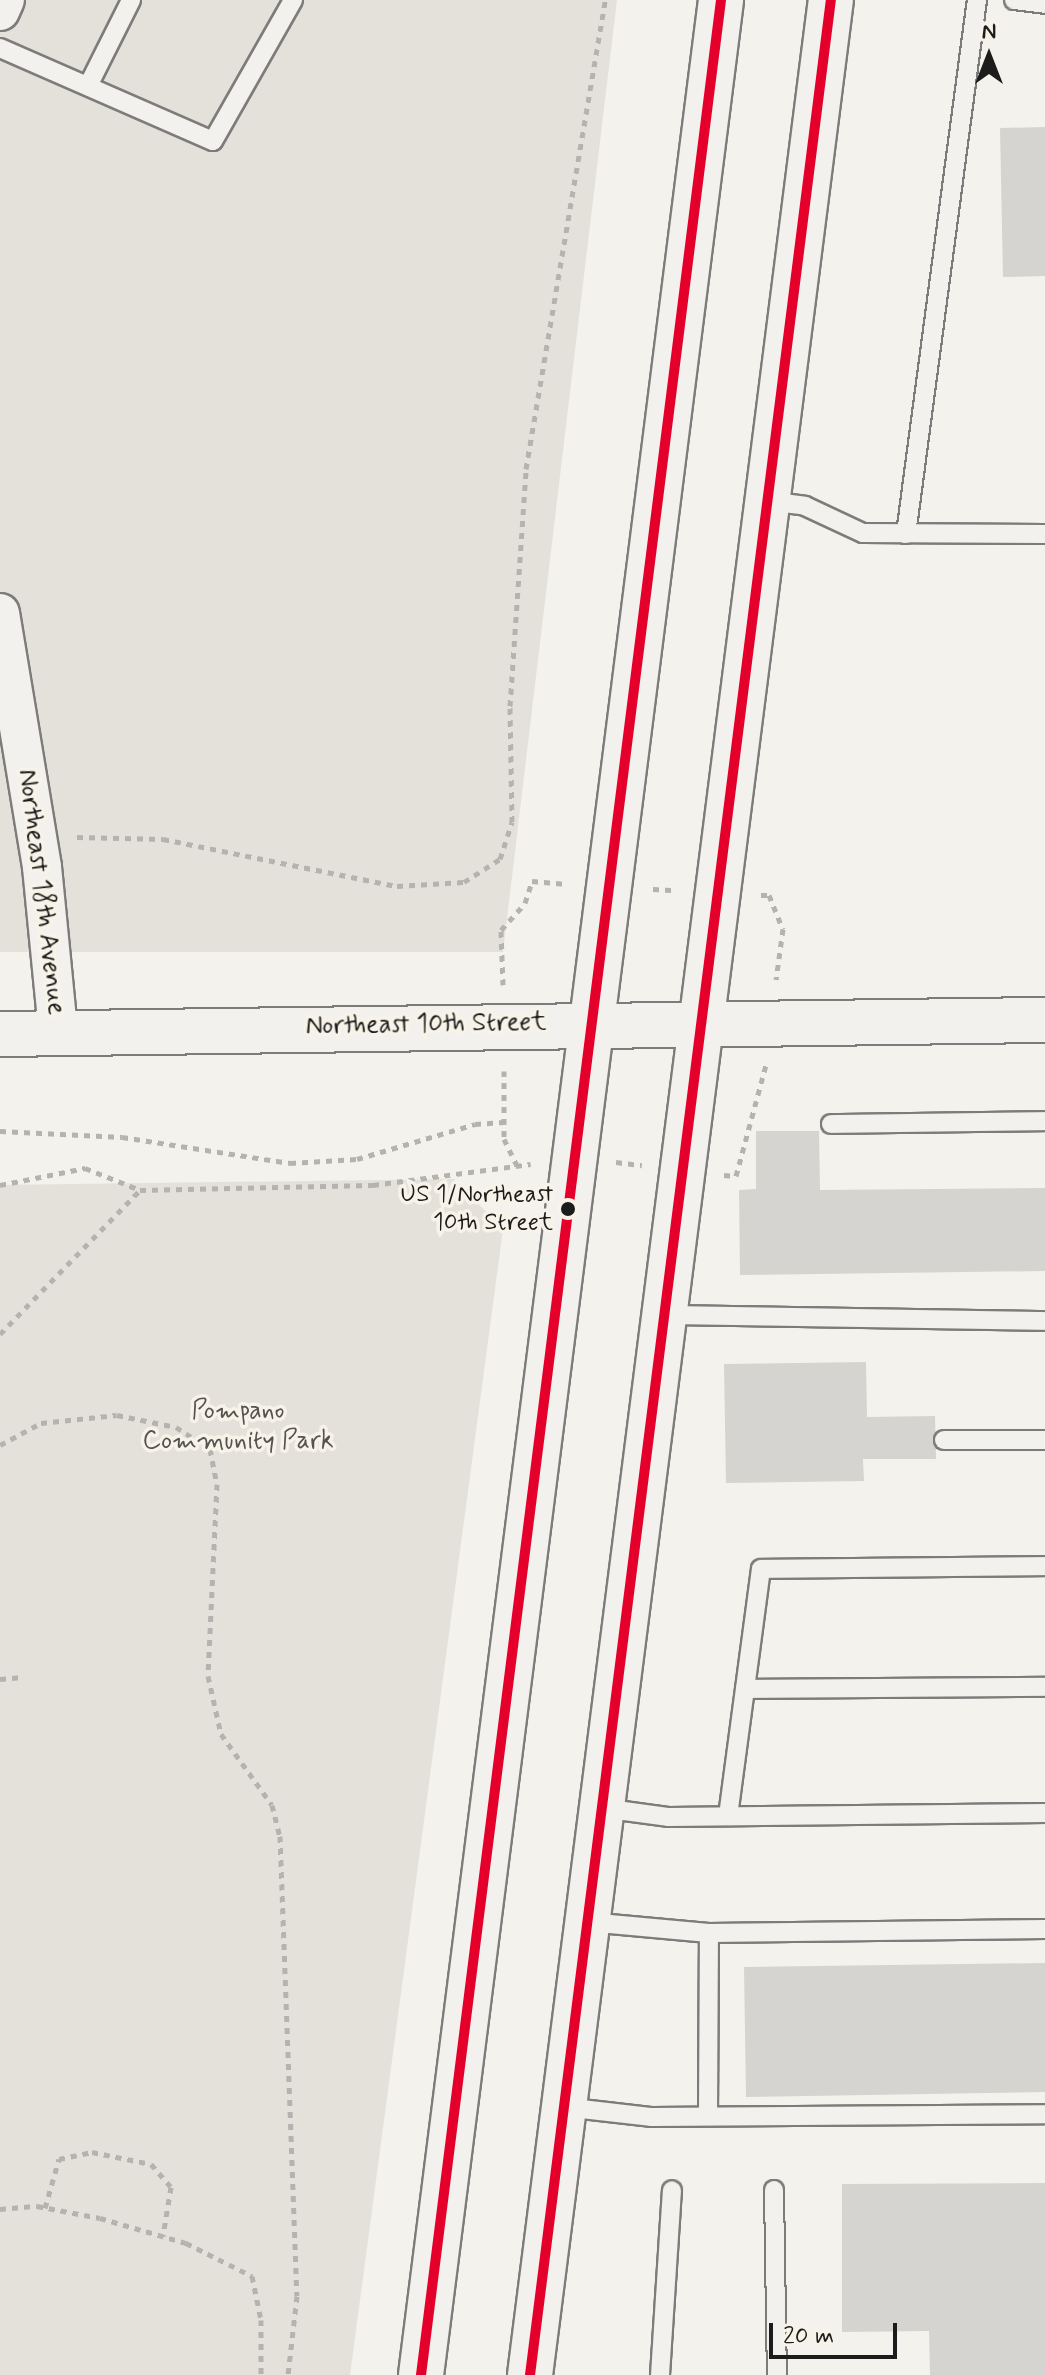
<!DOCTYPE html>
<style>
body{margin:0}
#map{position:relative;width:1045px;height:2375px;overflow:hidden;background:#f4f2ec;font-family:Mynerve,sans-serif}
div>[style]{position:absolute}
.green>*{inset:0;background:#e4e1da}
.building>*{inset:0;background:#d5d4d0}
.path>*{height:5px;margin-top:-2.5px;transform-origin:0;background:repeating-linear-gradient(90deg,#b4b3b0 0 6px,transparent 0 12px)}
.roads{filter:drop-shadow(2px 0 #7d7c7a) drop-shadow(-2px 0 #7d7c7a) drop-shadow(0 2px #7d7c7a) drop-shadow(0 -2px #7d7c7a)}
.service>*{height:18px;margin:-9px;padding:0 9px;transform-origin:9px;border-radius:9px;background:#f2f1ed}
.minor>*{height:38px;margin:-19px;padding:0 19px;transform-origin:19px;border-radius:19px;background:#f2f1ed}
.tertiary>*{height:44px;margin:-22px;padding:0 22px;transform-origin:22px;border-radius:22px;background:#f2f1ed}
.primary>*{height:44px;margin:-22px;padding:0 22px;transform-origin:22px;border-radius:22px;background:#f2f1ed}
.bus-1>*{height:10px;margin:-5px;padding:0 5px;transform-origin:5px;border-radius:5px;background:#e4002b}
.dots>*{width:22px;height:22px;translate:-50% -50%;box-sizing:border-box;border:4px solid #f7f3e8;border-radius:50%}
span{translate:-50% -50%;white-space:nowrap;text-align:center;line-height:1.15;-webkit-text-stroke:7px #f7f3e8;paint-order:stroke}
.bus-label{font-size:24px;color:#1c1c1c}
.right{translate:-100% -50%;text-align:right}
.street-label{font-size:26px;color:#1c1c1c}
.park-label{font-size:26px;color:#545351}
.north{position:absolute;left:949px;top:16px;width:80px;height:80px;-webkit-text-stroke:6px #f7f3e8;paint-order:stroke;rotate:0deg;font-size:22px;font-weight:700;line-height:32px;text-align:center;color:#1c1c1c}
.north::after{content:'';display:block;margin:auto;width:28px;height:36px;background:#1c1c1c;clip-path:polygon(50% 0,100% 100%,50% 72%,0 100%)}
.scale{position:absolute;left:769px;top:2323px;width:128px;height:36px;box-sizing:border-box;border:4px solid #1c1c1c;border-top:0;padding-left:10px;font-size:24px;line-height:28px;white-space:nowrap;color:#1c1c1c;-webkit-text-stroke:6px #f7f3e8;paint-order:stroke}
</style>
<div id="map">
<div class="green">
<i style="clip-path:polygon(0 0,617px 0,503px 952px,0 952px)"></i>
<i style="clip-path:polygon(454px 1179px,503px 1229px,350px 2375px,0 2375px,0 1185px)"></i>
</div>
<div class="building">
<i style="clip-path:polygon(1045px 127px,1045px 276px,1003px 277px,1000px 128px)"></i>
<i style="clip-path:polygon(756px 1131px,819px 1131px,820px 1190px,1045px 1188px,1045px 1271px,740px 1275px,739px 1190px,756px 1189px)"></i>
<i style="clip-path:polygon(866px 1362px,867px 1417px,935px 1416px,936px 1459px,863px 1459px,864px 1481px,726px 1483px,724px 1364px)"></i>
<i style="clip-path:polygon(1045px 1963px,1045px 2092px,746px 2097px,744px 1967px)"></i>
<i style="clip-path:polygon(1045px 2183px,1045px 2375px,930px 2375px,929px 2331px,842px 2332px,842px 2184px)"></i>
</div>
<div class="path">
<i style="left:77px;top:837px;width:86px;rotate:1.3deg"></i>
<i style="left:163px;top:839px;width:239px;rotate:11.4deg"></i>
<i style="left:397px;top:886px;width:67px;rotate:-3.4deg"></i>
<i style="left:464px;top:882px;width:43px;rotate:-32.6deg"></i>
<i style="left:500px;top:859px;width:39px;rotate:-72deg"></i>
<i style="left:512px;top:822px;width:116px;rotate:-91deg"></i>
<i style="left:510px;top:706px;width:238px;rotate:-86.1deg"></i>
<i style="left:526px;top:469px;width:476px;rotate:-80.4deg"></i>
<i style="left:653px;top:889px;width:22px;rotate:3deg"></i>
<i style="left:761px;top:895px;width:8px"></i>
<i style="left:769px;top:895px;width:37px;rotate:68deg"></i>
<i style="left:783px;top:929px;width:51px;rotate:97.8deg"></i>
<i style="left:503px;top:985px;width:55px;rotate:-92.1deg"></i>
<i style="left:501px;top:930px;width:36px;rotate:-48deg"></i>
<i style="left:525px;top:903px;width:23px;rotate:-72deg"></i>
<i style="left:532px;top:881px;width:35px;rotate:5deg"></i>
<i style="left:504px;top:1071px;width:68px;rotate:90deg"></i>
<i style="left:504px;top:1139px;width:30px;rotate:64deg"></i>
<i style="left:0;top:1131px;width:122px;rotate:2.8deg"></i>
<i style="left:122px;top:1137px;width:170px;rotate:8.8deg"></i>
<i style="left:290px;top:1163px;width:67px;rotate:-3.4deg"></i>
<i style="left:357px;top:1159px;width:123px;rotate:-16.5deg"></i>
<i style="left:475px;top:1124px;width:29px;rotate:-4deg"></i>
<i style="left:616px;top:1162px;width:26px;rotate:7deg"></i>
<i style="left:724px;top:1175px;width:12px;rotate:5deg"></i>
<i style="left:736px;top:1176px;width:115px;rotate:-74.9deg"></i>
<i style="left:0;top:1185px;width:87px;rotate:-11.3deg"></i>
<i style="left:85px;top:1168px;width:59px;rotate:21.8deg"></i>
<i style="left:0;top:1334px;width:201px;rotate:-45.8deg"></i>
<i style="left:140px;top:1190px;width:233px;rotate:-1.2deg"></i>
<i style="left:373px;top:1185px;width:159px;rotate:-7.6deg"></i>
<i style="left:0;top:1445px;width:47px;rotate:-28.2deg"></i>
<i style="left:41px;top:1423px;width:76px;rotate:-6deg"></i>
<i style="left:117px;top:1415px;width:60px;rotate:11.5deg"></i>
<i style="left:176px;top:1427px;width:40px;rotate:32.9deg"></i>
<i style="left:210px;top:1449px;width:36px;rotate:79deg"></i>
<i style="left:217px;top:1484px;width:192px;rotate:92.7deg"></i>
<i style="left:208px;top:1676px;width:59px;rotate:77.4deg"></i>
<i style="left:221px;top:1734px;width:87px;rotate:54.3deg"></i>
<i style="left:272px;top:1805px;width:32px;rotate:76deg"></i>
<i style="left:280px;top:1836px;width:460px;rotate:87.9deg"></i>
<i style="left:297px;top:2296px;width:80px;rotate:96.5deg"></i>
<i style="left:0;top:1679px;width:23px;rotate:-5deg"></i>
<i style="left:45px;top:2208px;width:51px;rotate:-74.1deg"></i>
<i style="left:59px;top:2159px;width:34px;rotate:-12deg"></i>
<i style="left:92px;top:2152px;width:60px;rotate:11.5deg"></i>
<i style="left:151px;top:2164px;width:30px;rotate:49deg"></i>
<i style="left:171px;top:2187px;width:50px;rotate:99.3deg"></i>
<i style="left:0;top:2209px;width:37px;rotate:-5deg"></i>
<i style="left:37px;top:2206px;width:64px;rotate:10.8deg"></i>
<i style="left:100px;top:2218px;width:90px;rotate:16.2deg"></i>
<i style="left:186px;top:2243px;width:74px;rotate:26.6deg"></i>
<i style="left:252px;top:2276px;width:45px;rotate:78.4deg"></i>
<i style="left:261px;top:2320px;width:55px;rotate:90deg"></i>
</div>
<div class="roads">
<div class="service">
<i style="left:1014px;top:0;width:31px;rotate:7deg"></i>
<i style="left:0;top:48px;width:232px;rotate:23.6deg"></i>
<i style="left:213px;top:141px;width:162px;rotate:-60.4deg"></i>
<i style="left:88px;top:86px;width:96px;rotate:-63.4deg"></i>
<i style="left:767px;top:501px;width:38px;rotate:7deg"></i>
<i style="left:805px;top:506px;width:64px;rotate:25deg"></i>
<i style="left:863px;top:533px;width:182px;rotate:0.3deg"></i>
<i style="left:906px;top:534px;width:539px;rotate:-82.43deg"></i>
<i style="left:831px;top:1124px;width:214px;rotate:-0.8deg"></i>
<i style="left:664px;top:1315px;width:381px;rotate:0.9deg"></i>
<i style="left:944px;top:1440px;width:101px"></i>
<i style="left:745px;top:1689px;width:300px;rotate:-0.4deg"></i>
<i style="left:602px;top:1808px;width:68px;rotate:7.7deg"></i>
<i style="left:669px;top:1817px;width:376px;rotate:-0.6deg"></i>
<i style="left:728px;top:1816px;width:249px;rotate:-82.4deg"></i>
<i style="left:761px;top:1569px;width:284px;rotate:-0.6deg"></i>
<i style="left:588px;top:1922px;width:121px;rotate:5.2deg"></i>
<i style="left:709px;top:1933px;width:336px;rotate:-0.7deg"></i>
<i style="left:564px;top:2107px;width:89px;rotate:6.5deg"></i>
<i style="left:652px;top:2117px;width:393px;rotate:-0.4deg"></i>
<i style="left:708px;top:2116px;width:183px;rotate:-89.7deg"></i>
<i style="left:774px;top:2190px;width:185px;rotate:89.1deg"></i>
<i style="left:660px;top:2375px;width:185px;rotate:-86.3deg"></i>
</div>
<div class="minor">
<i style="left:0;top:11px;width:12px;rotate:-66deg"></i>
<i style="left:0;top:613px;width:257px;rotate:80.6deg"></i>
<i style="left:42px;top:867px;width:163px;rotate:84.4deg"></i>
</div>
<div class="tertiary">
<i style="left:0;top:1034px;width:1045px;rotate:-0.77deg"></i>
</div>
<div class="primary">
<i style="left:421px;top:2375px;width:2394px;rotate:-82.8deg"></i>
<i style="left:530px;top:2375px;width:2394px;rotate:-82.78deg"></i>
</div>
</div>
<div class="bus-1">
<i style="left:421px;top:2375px;width:2394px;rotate:-82.8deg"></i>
<i style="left:530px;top:2375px;width:2394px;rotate:-82.78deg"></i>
</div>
<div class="dots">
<i style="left:568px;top:1209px;background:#1c1c1c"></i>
</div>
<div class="bus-label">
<span class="right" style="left:553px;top:1209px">US 1/Northeast<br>10th Street</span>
</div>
<div class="street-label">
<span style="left:41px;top:892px;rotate:83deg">Northeast 18th Avenue</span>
<span style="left:426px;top:1025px;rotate:-1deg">Northeast 10th Street</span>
</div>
<div class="park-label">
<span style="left:238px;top:1427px">Pompano<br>Community Park</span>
</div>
<div class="north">N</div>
<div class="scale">20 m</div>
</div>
